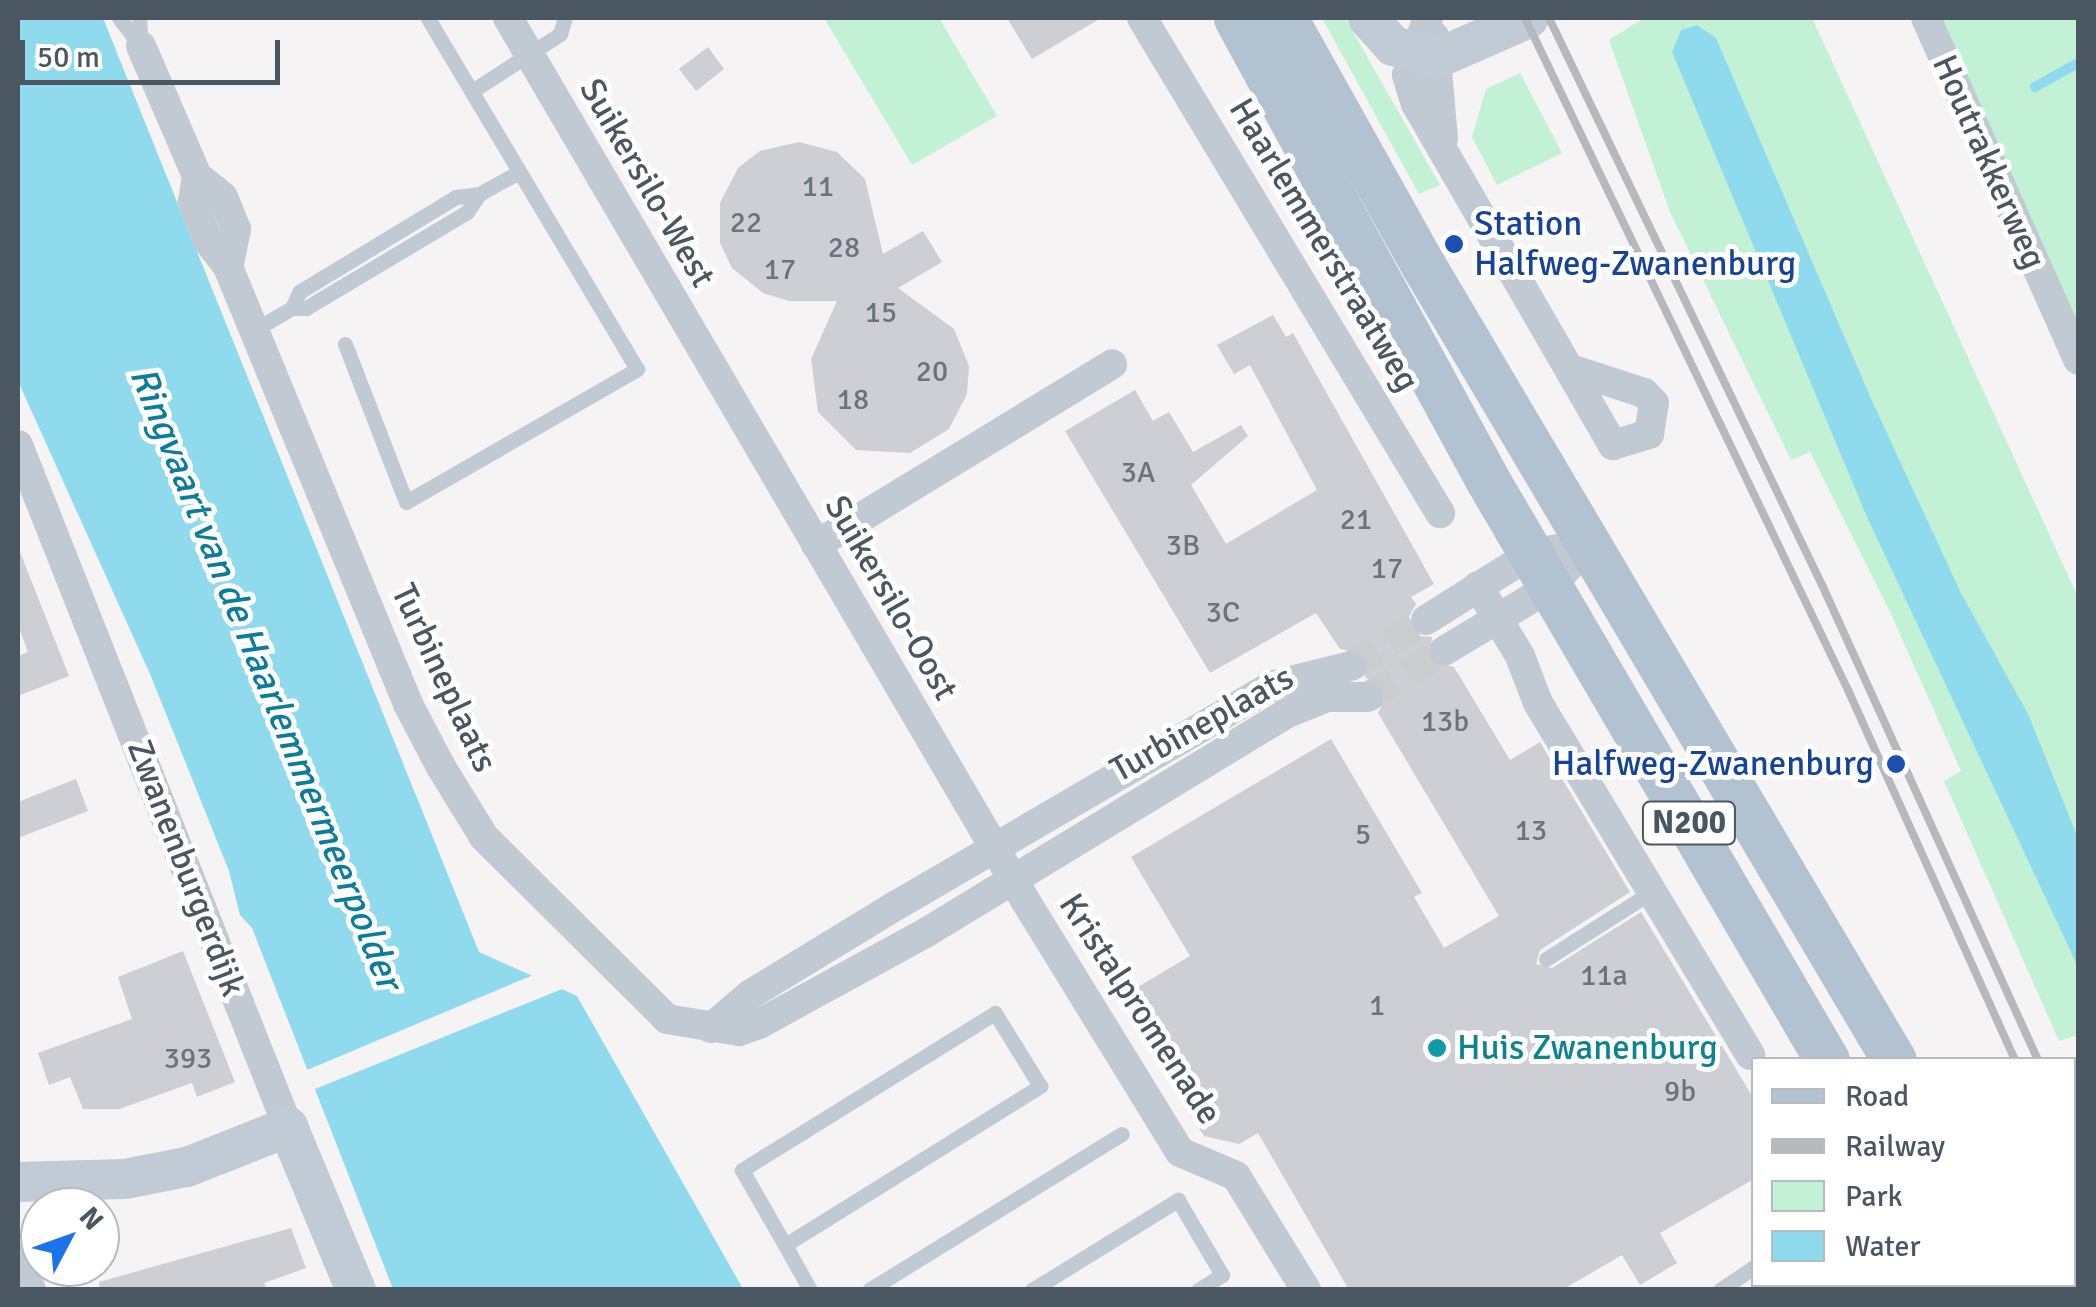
<!DOCTYPE html>
<style>
body{margin:0}
#map{position:relative;width:2096px;height:1307px;overflow:hidden;background:#f5f3f3;font-family:Signika,sans-serif}
div>[style]{position:absolute}
.green>*{inset:0;background:#c3f1d5}
.water>*{inset:0;background:#90daee}
.pier>*{inset:0;background:#f5f3f3}
.stream>*{height:10px;margin:-5px;padding:0 5px;transform-origin:5px;border-radius:5px;background:#90daee}
.building>*{inset:0;background:#cdcfd5}
.street-tunnel>*{height:30px;margin-top:-15px;transform-origin:0;background:repeating-linear-gradient(90deg,#caccce 0 30px,transparent 0 45px)}
.lane>*{height:15px;margin:-7.5px;padding:0 7.5px;transform-origin:7.5px;border-radius:7.5px;background:#c1cad2}
.street>*{height:30px;margin:-15px;padding:0 15px;transform-origin:15px;border-radius:15px;background:#c1cad2}
.secondary>*{height:40px;margin:-20px;padding:0 20px;transform-origin:20px;border-radius:20px;background:#c1cbd6}
.primary>*{height:45px;margin:-22.5px;padding:0 22.5px;transform-origin:22.5px;border-radius:22.5px;background:#b3c2d1}
.rail>*{height:8px;margin:-4px;padding:0 4px;transform-origin:4px;border-radius:4px;background:#b5b8bd}
.dots>*{width:28px;height:28px;translate:-50% -50%;box-sizing:border-box;border:5px solid #fff;border-radius:50%}
span{translate:-50% -50%;white-space:nowrap;text-align:center;line-height:1.15;-webkit-text-stroke:10px #fff;paint-order:stroke}
.number-label{font-size:30px;color:#6b747e}
.number-label span{-webkit-text-stroke-width:0}
.shield-label span{padding:2px 8px;background:#fff;border:2px solid;border-radius:8px;-webkit-text-stroke-width:0}
.shield-label{font-size:32px;color:#4a5661;font-weight:700}
.street-label{font-size:35px;color:#4a5661}
.transit-label{font-size:35px;color:#164399}
.left{translate:0 -50%;text-align:left}
.right{translate:-100% -50%;text-align:right}
.culture-label{font-size:35px;color:#0d838f}
.water-label{font-size:38px;color:#0c7c9b;font-style:italic}
.frame{position:absolute;inset:0;border:20px solid #4a5661;pointer-events:none}
.legend{position:absolute;left:1751px;top:1057px;width:325px;height:230px;box-sizing:border-box;background:#fff;border:2px solid #b7bbc0;margin:0;padding:12px 18px;list-style:none;font-size:30px;color:#4a5661}
.legend li{display:flex;align-items:center;gap:20px;height:50px}
.legend b{width:50px;border:2px solid #b7bbc0}
.north{position:absolute;left:20px;top:1187px;width:100px;height:100px;box-sizing:border-box;background:#fff;border:2px solid #b7bbc0;border-radius:50%;rotate:49deg;font-size:28px;font-weight:700;line-height:40px;text-align:center;color:#4a5661}
.north::after{content:'';display:block;margin:auto;width:35px;height:45px;background:#1a73e8;clip-path:polygon(50% 0,100% 100%,50% 72%,0 100%)}
.scale{position:absolute;left:20px;top:40px;width:260px;height:45px;box-sizing:border-box;border:5px solid #4a5661;border-top:0;padding-left:12px;font-size:30px;line-height:35px;white-space:nowrap;color:#4a5661;-webkit-text-stroke:8px #fff;paint-order:stroke}
</style>
<div id="map">
<div class="green">
<i style="clip-path:polygon(824px 18px,939px 18px,997px 116px,912px 165px)"></i>
<i style="clip-path:polygon(1322px 18px,1345px 18px,1440px 185px,1419px 194px)"></i>
<i style="clip-path:polygon(1644px 18px,1812px 18px,2078px 597px,2078px 1044px,2075px 1036px,2059px 1041px,1944px 781px,1961px 771px,1890px 612px,1810px 452px,1791px 460px,1670px 212px,1609px 40px)"></i>
<i style="clip-path:polygon(1935px 18px,2078px 18px,2078px 330px)"></i>
<i style="clip-path:polygon(1520px 73px,1562px 153px,1497px 185px,1472px 137px,1486px 89px)"></i>
</div>
<div class="water">
<i style="clip-path:polygon(18px 18px,103px 18px,479px 952px,577px 996px,743px 1289px,393px 1289px,252px 928px,240px 915px,229px 871px,150px 674px,18px 381px)"></i>
<i style="clip-path:polygon(1697px 25px,1716px 38px,1872px 401px,1961px 593px,2028px 714px,2078px 838px,2078px 967px,1867px 517px,1672px 52px,1681px 30px)"></i>
</div>
<div class="pier">
<i style="clip-path:polygon(538px 973px,567px 987px,315px 1089px,307px 1070px)"></i>
</div>
<div class="stream">
<i style="left:2035px;top:87px;width:49px;rotate:-29.2deg"></i>
</div>
<div class="building">
<i style="clip-path:polygon(1007px 18px,1101px 18px,1032px 59px)"></i>
<i style="clip-path:polygon(708px 47px,724px 69px,696px 91px,679px 69px)"></i>
<i style="clip-path:polygon(799px 142px,837px 152px,865px 179px,883px 254px,923px 231px,942px 262px,898px 288px,954px 329px,969px 366px,967px 394px,949px 429px,910px 453px,856px 450px,818px 412px,811px 359px,837px 301px,789px 301px,763px 293px,732px 268px,720px 243px,720px 203px,738px 168px,760px 151px)"></i>
<i style="clip-path:polygon(1273px 315px,1286px 337px,1293px 333px,1434px 584px,1411px 597px,1416px 604px,1407px 620px,1416px 636px,1432px 637px,1429px 661px,1454px 667px,1510px 760px,1540px 742px,1630px 892px,1540px 950px,1536px 964px,1552px 968px,1641px 912px,1754px 1099px,1754px 1179px,1660px 1233px,1677px 1263px,1640px 1285px,1622px 1255px,1562px 1290px,1349px 1290px,1258px 1133px,1239px 1144px,1204px 1136px,1121px 997px,1190px 956px,1131px 857px,1331px 739px,1422px 893px,1414px 897px,1444px 948px,1499px 916px,1378px 713px,1387px 696px,1378px 681px,1365px 678px,1365px 654px,1340px 649px,1316px 613px,1210px 673px,1065px 431px,1135px 390px,1153px 421px,1169px 412px,1193px 452px,1241px 425px,1248px 436px,1191px 485px,1226px 544px,1317px 490px,1250px 365px,1234px 374px,1217px 345px)"></i>
<i style="clip-path:polygon(18px 547px,69px 676px,18px 696px,18px 656px,28px 652px,18px 625px)"></i>
<i style="clip-path:polygon(76px 779px,88px 811px,18px 838px,18px 802px)"></i>
<i style="clip-path:polygon(183px 951px,235px 1082px,197px 1097px,192px 1083px,119px 1109px,83px 1109px,70px 1077px,49px 1085px,38px 1053px,132px 1019px,118px 977px)"></i>
<i style="clip-path:polygon(291px 1228px,306px 1268px,264px 1283px,267px 1290px,100px 1290px,99px 1282px)"></i>
</div>
<div class="street-tunnel">
<i style="left:1351px;top:666px;width:88px;rotate:-31.5deg"></i>
<i style="left:1368px;top:697px;width:89px;rotate:-31.2deg"></i>
</div>
<div class="lane">
<i style="left:119px;top:18px;width:36px;rotate:52deg"></i>
<i style="left:139px;top:18px;width:28px;rotate:86deg"></i>
<i style="left:472px;top:91px;width:105px;rotate:-32.9deg"></i>
<i style="left:560px;top:34px;width:17px;rotate:-73deg"></i>
<i style="left:292px;top:308px;width:17px;rotate:-66deg"></i>
<i style="left:299px;top:292px;width:184px;rotate:-31.2deg"></i>
<i style="left:456px;top:197px;width:23px;rotate:-7deg"></i>
<i style="left:479px;top:194px;width:46px;rotate:-28.8deg"></i>
<i style="left:254px;top:330px;width:44px;rotate:-30.1deg"></i>
<i style="left:292px;top:308px;width:14px"></i>
<i style="left:306px;top:308px;width:187px;rotate:-30.8deg"></i>
<i style="left:467px;top:212px;width:22px;rotate:-56deg"></i>
<i style="left:345px;top:344px;width:169px;rotate:68.9deg"></i>
<i style="left:406px;top:502px;width:267px;rotate:-29.9deg"></i>
<i style="left:637px;top:369px;width:409px;rotate:-120.8deg"></i>
<i style="left:1546px;top:959px;width:127px;rotate:-32.4deg"></i>
<i style="left:785px;top:1245px;width:301px;rotate:-31.9deg"></i>
<i style="left:1040px;top:1086px;width:86px;rotate:-121.7deg"></i>
<i style="left:995px;top:1013px;width:298px;rotate:148.2deg"></i>
<i style="left:742px;top:1170px;width:86px;rotate:60.2deg"></i>
<i style="left:785px;top:1245px;width:51px;rotate:60.9deg"></i>
<i style="left:869px;top:1290px;width:297px;rotate:-31.7deg"></i>
<i style="left:1032px;top:1290px;width:172px;rotate:-31.7deg"></i>
<i style="left:1178px;top:1200px;width:87px;rotate:59.6deg"></i>
<i style="left:1222px;top:1275px;width:28px;rotate:148deg"></i>
<i style="left:1720px;top:1290px;width:41px;rotate:-34.1deg"></i>
</div>
<div class="street">
<i style="left:508px;top:18px;width:1022px;rotate:59.62deg"></i>
<i style="left:1025px;top:900px;width:296px;rotate:58.4deg"></i>
<i style="left:1180px;top:1152px;width:61px;rotate:23.2deg"></i>
<i style="left:1236px;top:1176px;width:134px;rotate:58.4deg"></i>
<i style="left:1142px;top:18px;width:578px;rotate:58.95deg"></i>
<i style="left:1428px;top:18px;width:61px;rotate:110.2deg"></i>
<i style="left:1407px;top:75px;width:30px;rotate:73deg"></i>
<i style="left:1416px;top:104px;width:394px;rotate:60deg"></i>
<i style="left:1613px;top:445px;width:38px;rotate:-17deg"></i>
<i style="left:1649px;top:434px;width:31px;rotate:-81deg"></i>
<i style="left:1654px;top:403px;width:14px;rotate:-135deg"></i>
<i style="left:1644px;top:393px;width:74px;rotate:-161.8deg"></i>
<i style="left:1926px;top:18px;width:374px;rotate:66deg"></i>
<i style="left:1434px;top:36px;width:103px;rotate:85deg"></i>
<i style="left:141px;top:46px;width:142px;rotate:66.7deg"></i>
<i style="left:197px;top:176px;width:25px;rotate:99deg"></i>
<i style="left:193px;top:201px;width:43px;rotate:69.4deg"></i>
<i style="left:208px;top:241px;width:33px;rotate:52deg"></i>
<i style="left:228px;top:267px;width:473px;rotate:67.6deg"></i>
<i style="left:408px;top:704px;width:71px;rotate:62.4deg"></i>
<i style="left:441px;top:767px;width:82px;rotate:58.4deg"></i>
<i style="left:484px;top:837px;width:258px;rotate:44.8deg"></i>
<i style="left:667px;top:1019px;width:73px;rotate:9.5deg"></i>
<i style="left:739px;top:1031px;width:21px;rotate:-19deg"></i>
<i style="left:759px;top:1024px;width:192px;rotate:-28.7deg"></i>
<i style="left:927px;top:932px;width:419px;rotate:-31.3deg"></i>
<i style="left:1285px;top:714px;width:45px;rotate:-22deg"></i>
<i style="left:1327px;top:697px;width:41px"></i>
<i style="left:197px;top:176px;width:33px;rotate:39deg"></i>
<i style="left:223px;top:197px;width:35px;rotate:68deg"></i>
<i style="left:236px;top:230px;width:38px;rotate:102deg"></i>
<i style="left:18px;top:445px;width:734px;rotate:68.4deg"></i>
<i style="left:816px;top:545px;width:347px;rotate:-31.4deg"></i>
<i style="left:1478px;top:586px;width:82px;rotate:59deg"></i>
<i style="left:1520px;top:656px;width:50px;rotate:69deg"></i>
<i style="left:1538px;top:703px;width:411px;rotate:58.9deg"></i>
<i style="left:1426px;top:620px;width:124px;rotate:-32.2deg"></i>
<i style="left:1531px;top:554px;width:60px;rotate:-10.6deg"></i>
<i style="left:1444px;top:651px;width:124px;rotate:-31.1deg"></i>
<i style="left:1550px;top:587px;width:59px;rotate:-47.7deg"></i>
<i style="left:711px;top:1028px;width:52px;rotate:-40.4deg"></i>
<i style="left:751px;top:994px;width:171px;rotate:-31.4deg"></i>
<i style="left:897px;top:905px;width:436px;rotate:-30.3deg"></i>
<i style="left:1274px;top:685px;width:79px;rotate:-13.9deg"></i>
<i style="left:18px;top:1259px;width:34px;rotate:67deg"></i>
</div>
<div class="secondary">
<i style="left:1368px;top:18px;width:38px;rotate:48deg"></i>
<i style="left:1393px;top:46px;width:47px;rotate:14.9deg"></i>
<i style="left:1438px;top:58px;width:99px;rotate:-23.7deg"></i>
<i style="left:18px;top:1182px;width:107px;rotate:-1.6deg"></i>
<i style="left:125px;top:1179px;width:63px;rotate:-11deg"></i>
<i style="left:187px;top:1167px;width:109px;rotate:-21.6deg"></i>
<i style="left:288px;top:1127px;width:177px;rotate:67.4deg"></i>
</div>
<div class="primary">
<i style="left:1236px;top:18px;width:525px;rotate:61.43deg"></i>
<i style="left:1487px;top:479px;width:673px;rotate:59.66deg"></i>
<i style="left:1285px;top:18px;width:281px;rotate:60.8deg"></i>
<i style="left:1422px;top:263px;width:926px;rotate:59.37deg"></i>
<i style="left:1918px;top:1284px;width:6px;rotate:81deg"></i>
<i style="left:1968px;top:1284px;width:6px;rotate:81deg"></i>
</div>
<div class="rail">
<i style="left:1525px;top:18px;width:746px;rotate:64.33deg"></i>
<i style="left:1848px;top:690px;width:406px;rotate:65.7deg"></i>
<i style="left:1549px;top:18px;width:632px;rotate:64.29deg"></i>
<i style="left:1823px;top:587px;width:520px;rotate:65.56deg"></i>
<i style="left:2074px;top:1144px;width:14px;rotate:73deg"></i>
<i style="left:2074px;top:1199px;width:13px;rotate:72deg"></i>
</div>
<div class="dots">
<i style="left:1454px;top:244px;background:#1a4fb4"></i>
<i style="left:1896px;top:764px;background:#1a4fb4"></i>
<i style="left:1437px;top:1048px;background:#0f9aa8"></i>
</div>
<div class="number-label">
<span style="left:818px;top:187px">11</span>
<span style="left:746px;top:223px">22</span>
<span style="left:844px;top:248px">28</span>
<span style="left:780px;top:270px">17</span>
<span style="left:881px;top:313px">15</span>
<span style="left:932px;top:372px">20</span>
<span style="left:853px;top:400px">18</span>
<span style="left:1138px;top:473px">3A</span>
<span style="left:1356px;top:520px">21</span>
<span style="left:1183px;top:546px">3B</span>
<span style="left:1387px;top:569px">17</span>
<span style="left:1223px;top:613px">3C</span>
<span style="left:1445px;top:722px">13b</span>
<span style="left:1531px;top:831px">13</span>
<span style="left:1363px;top:835px">5</span>
<span style="left:1604px;top:976px">11a</span>
<span style="left:1377px;top:1006px">1</span>
<span style="left:188px;top:1059px">393</span>
<span style="left:1680px;top:1092px">9b</span>
</div>
<div class="shield-label">
<span style="left:1689px;top:823px">N200</span>
</div>
<div class="street-label">
<span style="left:1989px;top:162px;rotate:66deg">Houtrakkerweg</span>
<span style="left:647px;top:183px;rotate:60deg">Suikersilo-West</span>
<span style="left:1324px;top:245px;rotate:59deg">Haarlemmerstraatweg</span>
<span style="left:891px;top:598px;rotate:60deg">Suikersilo-Oost</span>
<span style="left:444px;top:678px;rotate:65deg">Turbineplaats</span>
<span style="left:1202px;top:724px;rotate:-29deg">Turbineplaats</span>
<span style="left:186px;top:868px;rotate:69deg">Zwanenburgerdijk</span>
<span style="left:1140px;top:1009px;rotate:57deg">Kristalpromenade</span>
</div>
<div class="transit-label">
<span class="left" style="left:1474px;top:244px">Station<br>Halfweg-Zwanenburg</span>
<span class="right" style="left:1874px;top:764px">Halfweg-Zwanenburg</span>
</div>
<div class="culture-label">
<span class="left" style="left:1457px;top:1048px">Huis Zwanenburg</span>
</div>
<div class="water-label">
<span style="left:266px;top:678px;rotate:68deg">Ringvaart van de Haarlemmermeerpolder</span>
</div>
<div class="frame"></div>
<ul class="legend">
<li><b style="height:12px;background:#b3c2d1"></b>Road</li>
<li><b style="height:12px;background:#b5b8bd"></b>Railway</li>
<li><b style="height:28px;background:#c3f1d5"></b>Park</li>
<li><b style="height:28px;background:#90daee"></b>Water</li>
</ul>
<div class="north">N</div>
<div class="scale">50 m</div>
</div>
